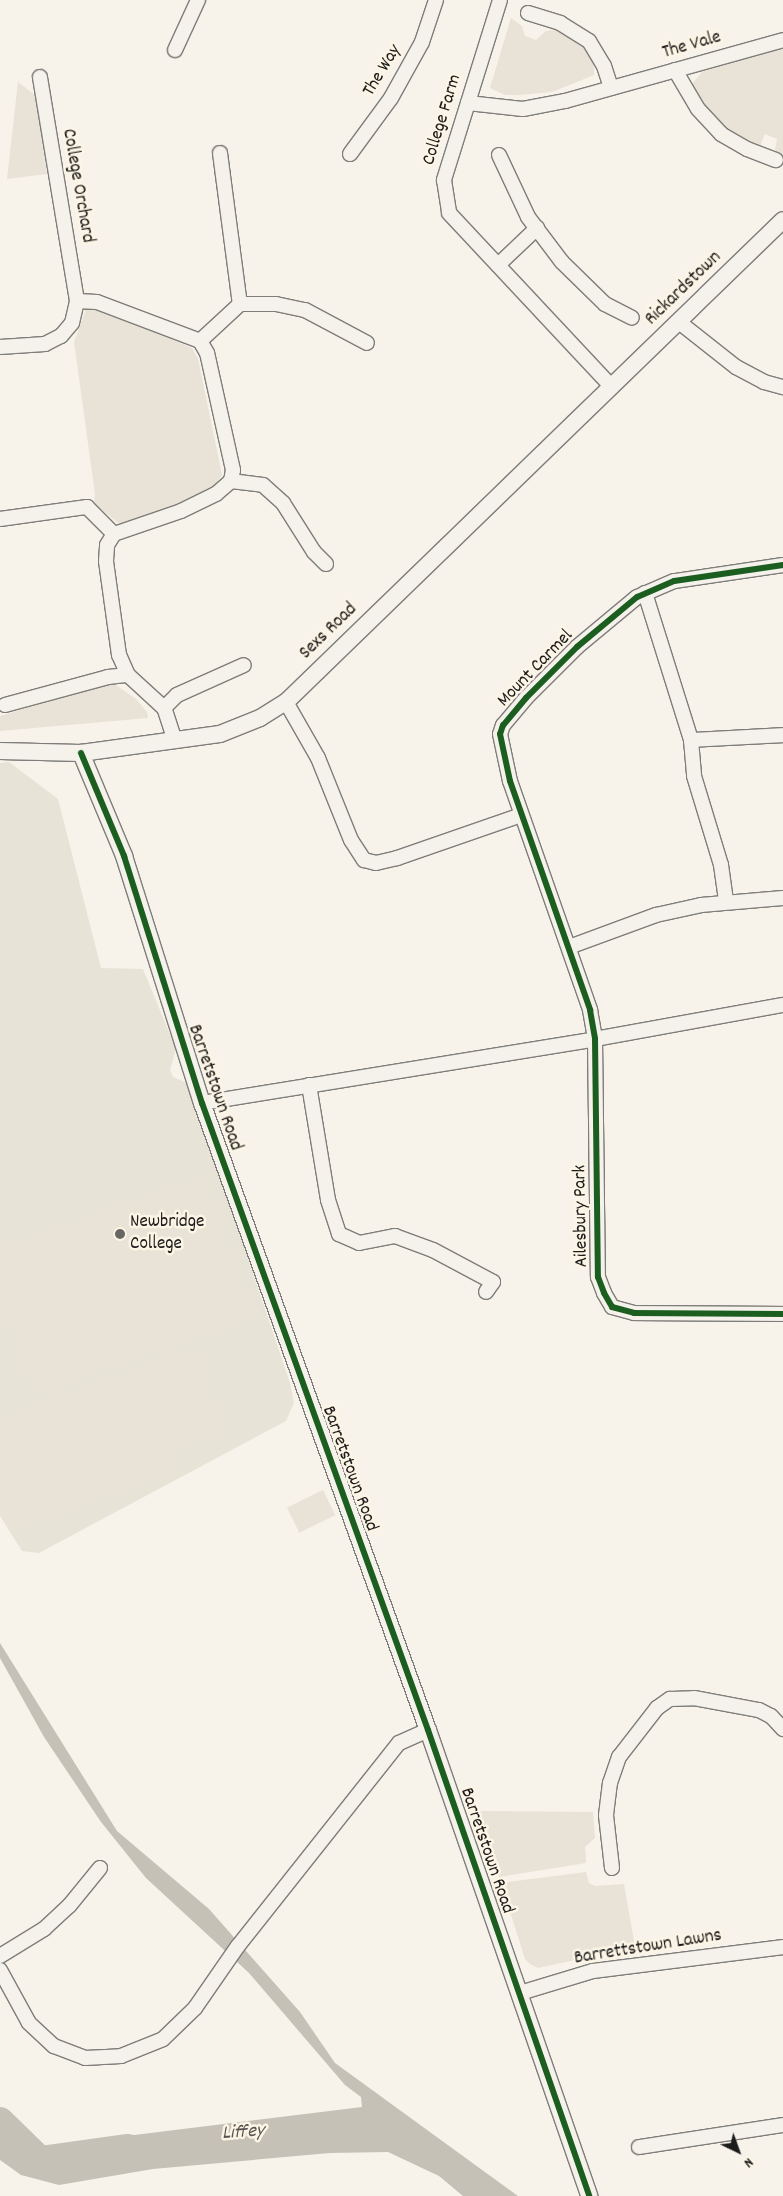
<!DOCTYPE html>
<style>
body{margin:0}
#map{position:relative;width:783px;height:2196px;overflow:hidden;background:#f7f3ea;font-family:Dekko,sans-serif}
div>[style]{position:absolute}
.built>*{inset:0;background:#e8e3d7}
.green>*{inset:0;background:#e8e2d7;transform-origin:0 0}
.water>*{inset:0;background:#c5c1b7}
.river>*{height:28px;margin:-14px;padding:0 14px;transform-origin:14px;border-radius:14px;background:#c5c1b7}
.roads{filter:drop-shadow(1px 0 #7f7d79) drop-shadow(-1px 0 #7f7d79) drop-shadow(0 1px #7f7d79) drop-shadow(0 -1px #7f7d79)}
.minor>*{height:14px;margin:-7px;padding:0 7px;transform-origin:7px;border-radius:7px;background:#f5f2ec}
.tertiary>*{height:16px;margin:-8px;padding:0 8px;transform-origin:8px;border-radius:8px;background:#f5f2ec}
.cycleway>*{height:6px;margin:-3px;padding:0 3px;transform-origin:3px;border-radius:3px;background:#1b5e20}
.dots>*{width:14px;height:14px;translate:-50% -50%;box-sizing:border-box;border:2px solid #fcf5e5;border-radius:50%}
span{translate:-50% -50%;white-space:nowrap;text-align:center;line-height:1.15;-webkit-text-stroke:5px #fcf5e5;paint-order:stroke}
.street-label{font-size:19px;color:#1c1c1c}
.poi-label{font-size:19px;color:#1c1c1c}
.left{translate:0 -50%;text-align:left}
.water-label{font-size:20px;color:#575551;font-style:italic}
.north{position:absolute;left:713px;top:2126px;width:50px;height:50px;-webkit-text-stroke:4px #fcf5e5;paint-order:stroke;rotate:138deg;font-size:14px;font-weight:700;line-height:20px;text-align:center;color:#1c1c1c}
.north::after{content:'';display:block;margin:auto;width:18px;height:22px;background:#1c1c1c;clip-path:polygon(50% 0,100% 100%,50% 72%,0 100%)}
</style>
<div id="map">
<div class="built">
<div style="clip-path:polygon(9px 762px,58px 799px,101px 968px,143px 969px,176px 1049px,170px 1070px,173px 1077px,189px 1084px,290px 1383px,294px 1403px,286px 1421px,39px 1553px,22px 1551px,0 1516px,0 763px)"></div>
</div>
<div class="green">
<div style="clip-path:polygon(511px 18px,522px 26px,525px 36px,536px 40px,546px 31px,558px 29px,573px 36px,594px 60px,594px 75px,552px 92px,519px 95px,505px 95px,490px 88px)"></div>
<div style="clip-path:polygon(783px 48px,783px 158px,775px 150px,777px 139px,765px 134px,760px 146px,738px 140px,711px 116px,692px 84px,702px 72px)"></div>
<div style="clip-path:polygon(18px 82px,36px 96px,47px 174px,7px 179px)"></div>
<div style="clip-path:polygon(87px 307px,96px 307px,192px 348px,198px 359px,222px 475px,211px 491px,122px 526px,94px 503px,95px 494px,74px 342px)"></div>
<div style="clip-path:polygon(113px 683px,136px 699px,147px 712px,148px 718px,0 731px,0 716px)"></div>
<div style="clip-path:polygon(202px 1179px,250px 1316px,37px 1391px,0 1287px,0 1251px)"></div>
<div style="left:192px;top:1351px;width:85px;height:57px;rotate:71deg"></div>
<div style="clip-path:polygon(134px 1372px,170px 1471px,16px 1526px,0 1481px,0 1420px)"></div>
<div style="left:323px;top:1490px;width:28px;height:40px;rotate:64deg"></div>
<div style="clip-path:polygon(480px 1811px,593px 1812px,595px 1838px,585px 1847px,586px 1863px,499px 1877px)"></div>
<div style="clip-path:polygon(586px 1872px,589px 1883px,595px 1886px,624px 1884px,635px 1947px,538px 1968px,530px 1964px,525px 1959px,501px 1883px)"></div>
</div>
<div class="water">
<div style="clip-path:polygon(0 1643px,117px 1831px,209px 1909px,300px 2012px,335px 2063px,518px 2196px,463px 2196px,439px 2176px,388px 2152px,330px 2153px,153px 2169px,59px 2185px,21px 2175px,0 2160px,0 2114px,28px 2138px,72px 2161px,86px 2157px,110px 2138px,362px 2107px,361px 2097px,345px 2085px,249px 1973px,146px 1878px,101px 1822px,44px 1737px,0 1658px)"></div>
</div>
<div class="river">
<div style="left:0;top:2121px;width:56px;rotate:44.3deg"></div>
<div style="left:40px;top:2160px;width:89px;rotate:-7.8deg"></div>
</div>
<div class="roads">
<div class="minor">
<div style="left:500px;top:0;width:189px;rotate:107.3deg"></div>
<div style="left:444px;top:180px;width:33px;rotate:81deg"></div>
<div style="left:449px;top:213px;width:238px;rotate:46.9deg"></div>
<div style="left:528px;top:13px;width:34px;rotate:17deg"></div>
<div style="left:560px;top:23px;width:34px;rotate:32deg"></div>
<div style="left:589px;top:41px;width:29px;rotate:59deg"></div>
<div style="left:604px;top:66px;width:23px;rotate:72deg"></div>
<div style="left:175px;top:50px;width:55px;rotate:-65.3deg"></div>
<div style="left:675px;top:70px;width:45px;rotate:59.5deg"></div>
<div style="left:698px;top:109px;width:34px;rotate:47deg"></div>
<div style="left:721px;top:134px;width:30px;rotate:30deg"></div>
<div style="left:747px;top:149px;width:31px;rotate:21deg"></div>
<div style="left:468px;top:103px;width:55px;rotate:6.2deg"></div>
<div style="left:523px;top:109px;width:43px;rotate:-10.8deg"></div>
<div style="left:565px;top:101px;width:226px;rotate:-15.6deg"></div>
<div style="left:220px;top:153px;width:152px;rotate:82.5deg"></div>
<div style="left:350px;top:154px;width:69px;rotate:-53.8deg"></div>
<div style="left:391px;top:98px;width:64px;rotate:-61deg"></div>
<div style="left:422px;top:42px;width:44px;rotate:-71.6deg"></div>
<div style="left:499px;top:155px;width:68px;rotate:64.9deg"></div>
<div style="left:528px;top:217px;width:56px;rotate:52.9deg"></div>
<div style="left:562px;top:262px;width:60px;rotate:44.3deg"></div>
<div style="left:605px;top:304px;width:30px;rotate:27deg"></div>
<div style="left:498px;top:265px;width:54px;rotate:-43.5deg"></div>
<div style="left:77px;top:301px;width:20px;rotate:3deg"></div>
<div style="left:97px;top:302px;width:110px;rotate:20.7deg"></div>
<div style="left:679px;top:322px;width:73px;rotate:38.3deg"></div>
<div style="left:736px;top:367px;width:32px;rotate:28deg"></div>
<div style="left:764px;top:382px;width:20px;rotate:15deg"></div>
<div style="left:0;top:347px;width:45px;rotate:-3.8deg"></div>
<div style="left:45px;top:344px;width:18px;rotate:-27deg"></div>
<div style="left:61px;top:336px;width:17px;rotate:-50deg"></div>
<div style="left:72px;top:323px;width:23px;rotate:-77deg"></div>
<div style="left:77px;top:301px;width:227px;rotate:-99.4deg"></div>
<div style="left:231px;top:481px;width:32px;rotate:7deg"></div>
<div style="left:263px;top:485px;width:27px;rotate:42deg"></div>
<div style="left:283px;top:503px;width:58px;rotate:57.7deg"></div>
<div style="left:314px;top:552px;width:17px;rotate:45deg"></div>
<div style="left:0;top:519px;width:88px;rotate:-7.9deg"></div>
<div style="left:87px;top:507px;width:38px;rotate:45deg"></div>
<div style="left:783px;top:565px;width:110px;rotate:171.6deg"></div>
<div style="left:674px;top:581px;width:40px;rotate:156.6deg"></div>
<div style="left:637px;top:597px;width:78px;rotate:140.2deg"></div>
<div style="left:577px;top:647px;width:72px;rotate:135deg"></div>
<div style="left:526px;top:698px;width:35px;rotate:130deg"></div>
<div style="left:503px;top:725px;width:9px;rotate:108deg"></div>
<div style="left:500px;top:734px;width:48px;rotate:78deg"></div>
<div style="left:510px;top:781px;width:243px;rotate:70.7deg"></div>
<div style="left:590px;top:1010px;width:29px;rotate:80deg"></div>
<div style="left:595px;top:1039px;width:238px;rotate:89.3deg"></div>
<div style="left:598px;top:1277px;width:17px;rotate:69deg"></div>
<div style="left:604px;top:1293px;width:16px;rotate:60deg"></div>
<div style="left:612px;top:1307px;width:23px;rotate:15deg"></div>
<div style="left:634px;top:1313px;width:149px;rotate:0.4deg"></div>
<div style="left:645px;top:593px;width:154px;rotate:72.6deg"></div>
<div style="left:691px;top:740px;width:36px;rotate:85deg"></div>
<div style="left:694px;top:776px;width:93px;rotate:73.1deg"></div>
<div style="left:721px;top:865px;width:36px;rotate:82deg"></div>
<div style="left:286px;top:702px;width:64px;rotate:60.3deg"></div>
<div style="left:318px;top:758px;width:88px;rotate:68.1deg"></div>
<div style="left:351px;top:840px;width:24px;rotate:57deg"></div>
<div style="left:364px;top:860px;width:12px;rotate:14deg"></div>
<div style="left:376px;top:863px;width:22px;rotate:-13deg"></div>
<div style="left:397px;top:858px;width:131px;rotate:-19.1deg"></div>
<div style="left:5px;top:705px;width:107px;rotate:-15.2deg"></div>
<div style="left:108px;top:677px;width:20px;rotate:-6deg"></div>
<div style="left:164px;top:708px;width:18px;rotate:-45deg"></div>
<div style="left:177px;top:695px;width:73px;rotate:-24.1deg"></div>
<div style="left:691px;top:740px;width:92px;rotate:-3.1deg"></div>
<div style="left:175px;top:741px;width:35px;rotate:-108deg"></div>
<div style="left:164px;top:708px;width:49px;rotate:-137.5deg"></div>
<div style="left:128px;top:675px;width:22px;rotate:-114deg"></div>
<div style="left:119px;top:655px;width:95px;rotate:-97.9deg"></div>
<div style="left:106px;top:561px;width:16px;rotate:-86deg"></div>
<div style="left:107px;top:545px;width:13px;rotate:-58deg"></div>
<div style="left:114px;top:534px;width:71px;rotate:-18.9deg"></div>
<div style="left:181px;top:511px;width:39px;rotate:-26deg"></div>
<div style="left:216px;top:494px;width:20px;rotate:-41deg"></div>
<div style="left:231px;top:481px;width:11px;rotate:-80deg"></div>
<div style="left:233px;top:470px;width:120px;rotate:-102.5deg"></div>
<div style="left:207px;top:353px;width:14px;rotate:-120deg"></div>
<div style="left:200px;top:341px;width:54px;rotate:-42.8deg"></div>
<div style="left:240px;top:304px;width:36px"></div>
<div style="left:276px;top:304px;width:30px;rotate:12deg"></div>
<div style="left:305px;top:310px;width:70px;rotate:28deg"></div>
<div style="left:569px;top:947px;width:93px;rotate:-20.2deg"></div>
<div style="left:656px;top:915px;width:46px;rotate:-12.5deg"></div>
<div style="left:701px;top:905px;width:82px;rotate:-4.9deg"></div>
<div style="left:309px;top:1085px;width:117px;rotate:80.6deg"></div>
<div style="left:328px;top:1200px;width:36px;rotate:72deg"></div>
<div style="left:339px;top:1234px;width:22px;rotate:24deg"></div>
<div style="left:359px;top:1243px;width:37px;rotate:-11deg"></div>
<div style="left:395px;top:1236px;width:40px;rotate:20.2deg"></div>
<div style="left:433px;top:1250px;width:68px;rotate:28.1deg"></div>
<div style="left:493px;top:1282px;width:12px;rotate:125deg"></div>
<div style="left:202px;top:1103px;width:398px;rotate:-9.2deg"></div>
<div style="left:595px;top:1039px;width:191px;rotate:-10.3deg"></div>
<div style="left:612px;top:1868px;width:53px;rotate:-96.5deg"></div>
<div style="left:606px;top:1815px;width:32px;rotate:-83deg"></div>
<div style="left:610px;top:1783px;width:28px;rotate:-71deg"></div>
<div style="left:619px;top:1757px;width:62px;rotate:-52.2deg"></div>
<div style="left:657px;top:1708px;width:16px;rotate:-35deg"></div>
<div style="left:670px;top:1699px;width:24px;rotate:-2deg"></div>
<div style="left:694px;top:1698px;width:66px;rotate:10.5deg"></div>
<div style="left:759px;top:1710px;width:13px;rotate:27deg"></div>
<div style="left:771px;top:1716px;width:18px;rotate:47deg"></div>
<div style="left:0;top:1956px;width:52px;rotate:-31.5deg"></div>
<div style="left:44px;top:1929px;width:34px;rotate:-43deg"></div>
<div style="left:69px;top:1906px;width:49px;rotate:-50.8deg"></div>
<div style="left:0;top:1970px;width:60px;rotate:61.3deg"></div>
<div style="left:29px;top:2023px;width:34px;rotate:43deg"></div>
<div style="left:54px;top:2046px;width:33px;rotate:21deg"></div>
<div style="left:85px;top:2058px;width:36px;rotate:-3deg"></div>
<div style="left:121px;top:2056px;width:45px;rotate:-22deg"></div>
<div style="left:163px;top:2039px;width:45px;rotate:-44.1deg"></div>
<div style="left:195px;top:2008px;width:75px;rotate:-55.3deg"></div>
<div style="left:238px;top:1946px;width:259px;rotate:-51.6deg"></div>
<div style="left:399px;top:1743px;width:32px;rotate:-24deg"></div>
<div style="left:520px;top:1993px;width:76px;rotate:-16.8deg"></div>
<div style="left:593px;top:1971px;width:192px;rotate:-7.2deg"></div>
<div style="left:639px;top:2147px;width:146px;rotate:-8.7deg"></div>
</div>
<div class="tertiary">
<div style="left:0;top:751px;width:81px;rotate:1.4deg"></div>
<div style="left:81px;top:753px;width:140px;rotate:-7.8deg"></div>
<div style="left:220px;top:734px;width:43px;rotate:-21.8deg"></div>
<div style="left:260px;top:718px;width:31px;rotate:-32deg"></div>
<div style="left:286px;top:702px;width:692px;rotate:-44.12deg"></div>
<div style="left:81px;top:753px;width:112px;rotate:67.3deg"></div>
<div style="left:124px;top:856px;width:259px;rotate:72.5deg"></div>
<div style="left:202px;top:1103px;width:666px;rotate:70.18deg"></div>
<div style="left:428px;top:1730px;width:493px;rotate:70.9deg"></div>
</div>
</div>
<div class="cycleway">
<div style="left:783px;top:565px;width:110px;rotate:171.6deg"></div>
<div style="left:674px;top:581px;width:40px;rotate:156.6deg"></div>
<div style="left:637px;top:597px;width:78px;rotate:140.2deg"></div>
<div style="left:577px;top:647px;width:72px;rotate:135deg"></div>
<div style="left:526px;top:698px;width:35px;rotate:130deg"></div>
<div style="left:503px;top:725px;width:9px;rotate:108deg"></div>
<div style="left:500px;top:734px;width:48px;rotate:78deg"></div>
<div style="left:510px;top:781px;width:243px;rotate:70.7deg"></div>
<div style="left:590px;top:1010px;width:29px;rotate:80deg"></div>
<div style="left:595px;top:1039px;width:238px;rotate:89.3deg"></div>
<div style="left:598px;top:1277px;width:17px;rotate:69deg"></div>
<div style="left:604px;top:1293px;width:16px;rotate:60deg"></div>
<div style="left:612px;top:1307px;width:23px;rotate:15deg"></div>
<div style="left:634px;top:1313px;width:149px;rotate:0.4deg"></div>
<div style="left:81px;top:753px;width:112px;rotate:67.3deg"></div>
<div style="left:124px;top:856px;width:259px;rotate:72.5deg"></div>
<div style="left:202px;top:1103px;width:666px;rotate:70.18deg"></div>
<div style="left:428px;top:1730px;width:493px;rotate:70.9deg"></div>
</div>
<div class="dots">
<div style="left:120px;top:1234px;background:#696764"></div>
</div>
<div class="street-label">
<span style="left:692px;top:46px;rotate:-16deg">The Vale</span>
<span style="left:383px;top:71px;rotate:-59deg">The Way</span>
<span style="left:443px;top:120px;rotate:-73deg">College Farm</span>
<span style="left:77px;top:186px;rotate:80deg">College Orchard</span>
<span style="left:684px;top:289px;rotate:-44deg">Rickardstown</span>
<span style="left:329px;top:632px;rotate:-44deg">Sexs Road</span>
<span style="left:536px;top:669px;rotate:-46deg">Mount Carmel</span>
<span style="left:214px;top:1088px;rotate:71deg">Barretstown Road</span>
<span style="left:582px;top:1216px;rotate:-91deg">Ailesbury Park</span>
<span style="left:349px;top:1469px;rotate:70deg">Barretstown Road</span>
<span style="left:486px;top:1851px;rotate:71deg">Barretstown Road</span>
<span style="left:648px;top:1948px;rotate:-9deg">Barrettstown Lawns</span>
</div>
<div class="poi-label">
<span class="left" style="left:130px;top:1234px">Newbridge<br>College</span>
</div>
<div class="water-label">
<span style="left:243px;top:2133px;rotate:-4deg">Liffey</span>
</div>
<div class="north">N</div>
</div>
